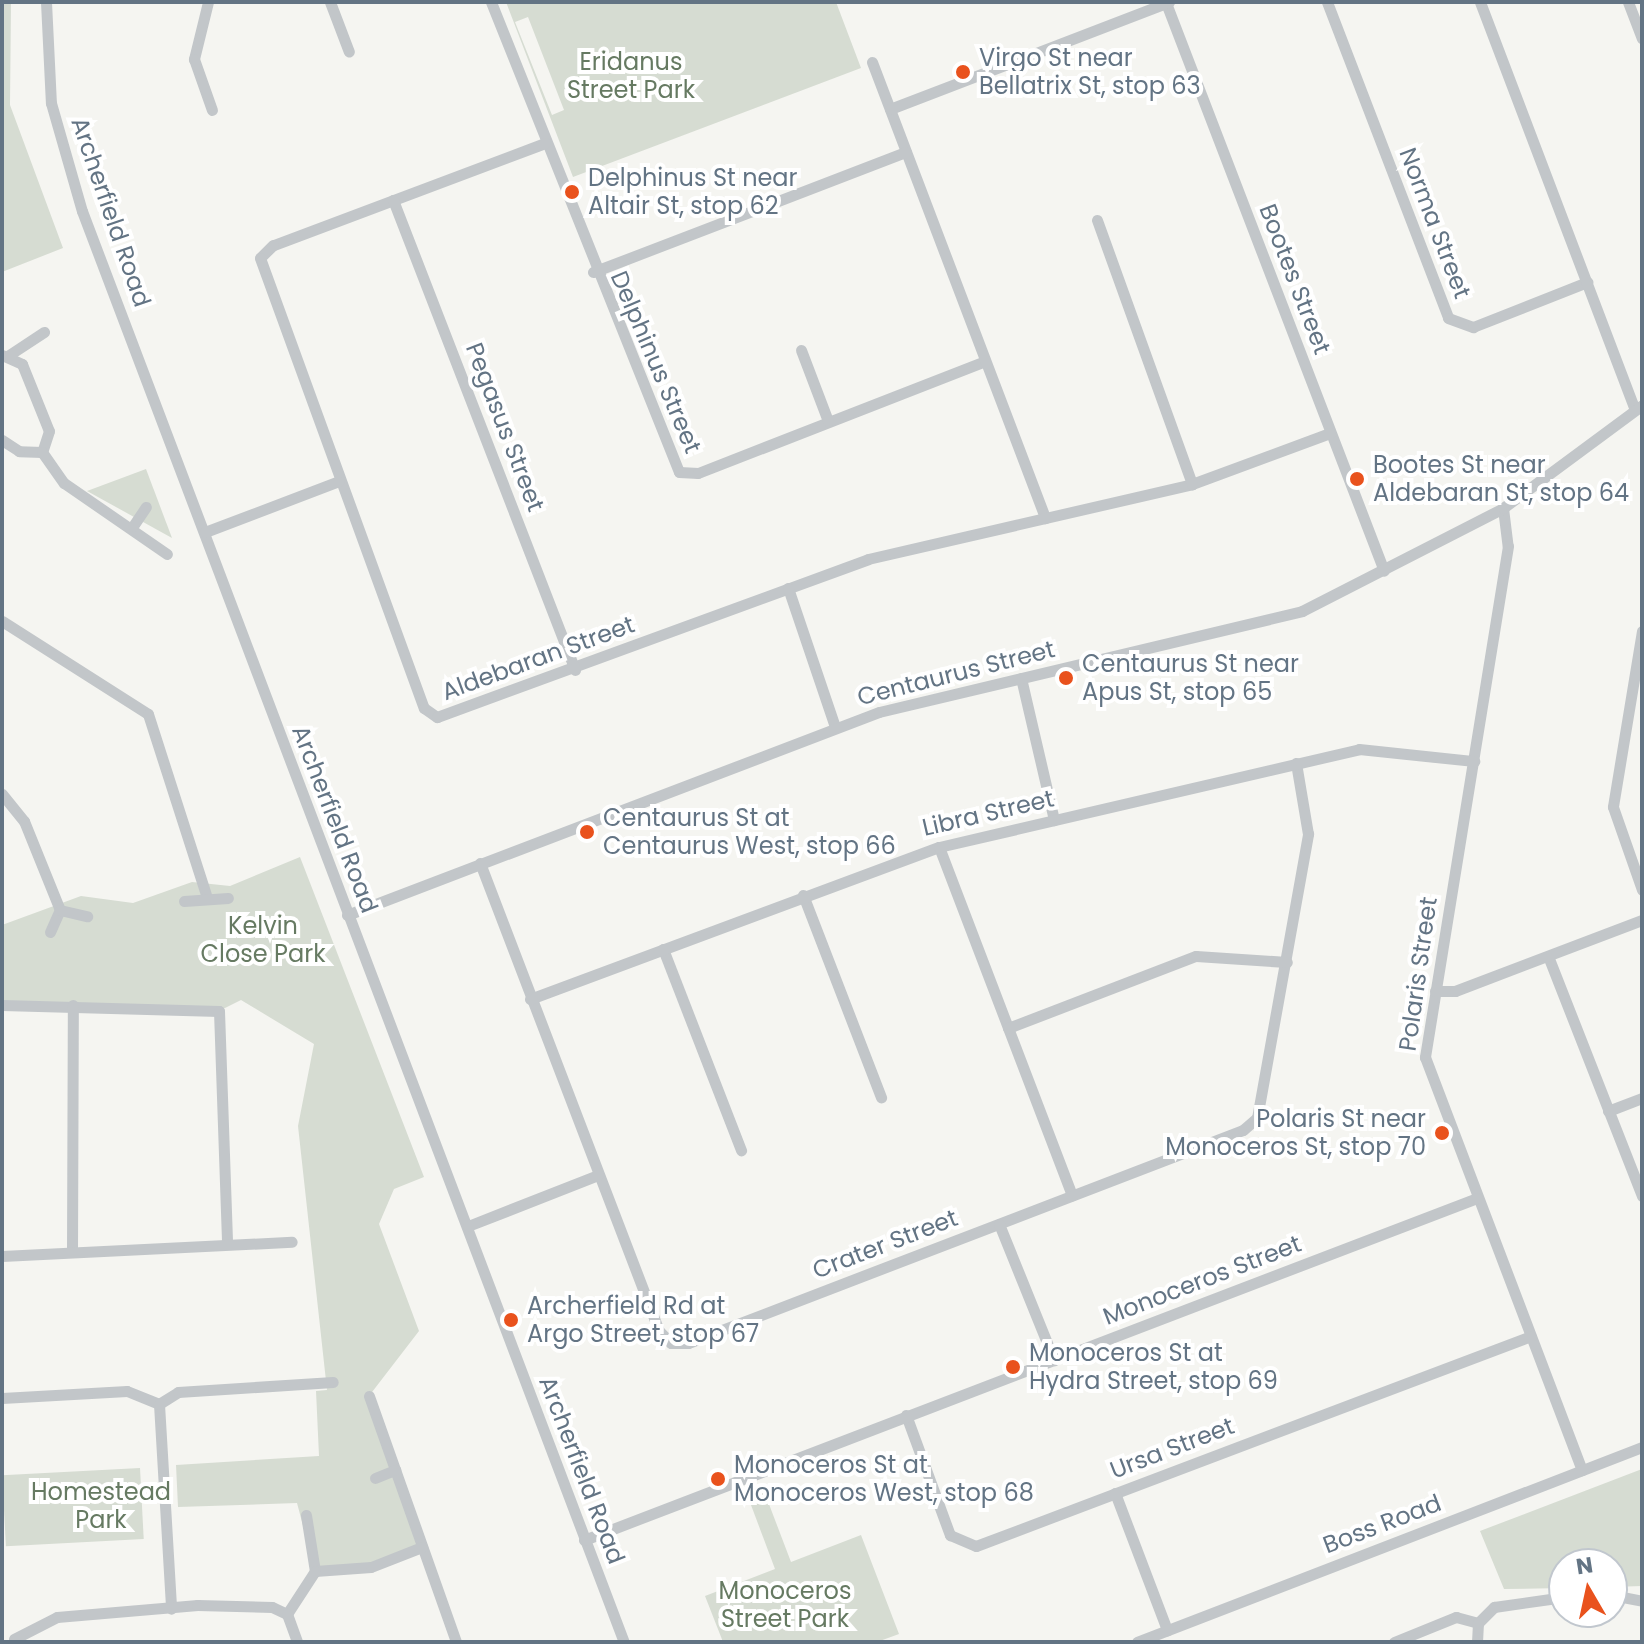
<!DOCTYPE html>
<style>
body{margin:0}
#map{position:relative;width:1644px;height:1644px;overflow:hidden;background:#f5f5f1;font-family:Poppins,sans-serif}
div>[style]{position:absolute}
.green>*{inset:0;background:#d6dcd2;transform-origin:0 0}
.minor>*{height:11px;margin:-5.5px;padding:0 5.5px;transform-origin:5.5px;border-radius:5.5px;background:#c2c6c9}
.dots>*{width:22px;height:22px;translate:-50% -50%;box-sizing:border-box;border:4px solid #fff;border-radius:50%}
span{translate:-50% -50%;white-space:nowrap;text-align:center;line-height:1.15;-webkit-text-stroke:8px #fff;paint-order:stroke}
.poi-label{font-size:24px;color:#637484}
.left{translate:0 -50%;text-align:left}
.right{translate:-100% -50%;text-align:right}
.park-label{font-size:24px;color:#667a62}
.street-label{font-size:24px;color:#637484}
.frame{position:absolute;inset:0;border:4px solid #637484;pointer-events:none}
.north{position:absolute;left:1548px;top:1548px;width:80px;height:80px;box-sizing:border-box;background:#fff;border:2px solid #c1c7ce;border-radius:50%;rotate:351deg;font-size:22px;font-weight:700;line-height:32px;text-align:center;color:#637484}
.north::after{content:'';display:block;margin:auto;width:28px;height:36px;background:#e9521d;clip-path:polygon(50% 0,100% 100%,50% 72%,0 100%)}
</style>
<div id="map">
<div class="green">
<div style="clip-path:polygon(2px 2px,11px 2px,10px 105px,63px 248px,2px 272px)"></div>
<div style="clip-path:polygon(evenodd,506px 2px,836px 2px,861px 68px,573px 177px,506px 2px,528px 17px,564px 110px,552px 115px,515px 22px,528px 17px)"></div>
<div style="clip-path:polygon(146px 469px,172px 538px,87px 491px)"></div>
<div style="clip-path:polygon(300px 857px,424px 1177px,394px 1189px,379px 1224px,419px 1331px,369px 1396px,422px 1547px,371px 1567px,315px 1571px,297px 1503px,178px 1507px,176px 1465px,319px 1456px,316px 1391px,327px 1390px,298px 1126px,314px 1044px,241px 1000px,219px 1011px,2px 1005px,2px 925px,81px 896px,133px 903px,192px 882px,230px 886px)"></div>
<div style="left:140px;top:1468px;width:71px;height:138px;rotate:87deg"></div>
<div style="clip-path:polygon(1642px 1469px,1642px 1586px,1612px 1587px,1612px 1564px,1564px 1564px,1564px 1588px,1504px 1589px,1480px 1531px)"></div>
<div style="clip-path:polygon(764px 1491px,791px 1562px,861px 1535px,899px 1634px,877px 1642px,723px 1642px,705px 1596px,775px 1569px,748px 1497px)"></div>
</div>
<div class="minor">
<div style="left:46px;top:2px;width:101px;rotate:87.2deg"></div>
<div style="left:51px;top:103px;width:112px;rotate:74deg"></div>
<div style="left:82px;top:211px;width:1530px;rotate:69.26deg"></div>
<div style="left:208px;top:2px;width:59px;rotate:103.8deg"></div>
<div style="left:194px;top:59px;width:54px;rotate:70.6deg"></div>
<div style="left:330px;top:2px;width:53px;rotate:69.2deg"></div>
<div style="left:491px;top:2px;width:506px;rotate:68.2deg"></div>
<div style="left:679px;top:472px;width:19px;rotate:3deg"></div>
<div style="left:698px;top:473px;width:308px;rotate:-21.3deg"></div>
<div style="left:1327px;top:2px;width:338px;rotate:69deg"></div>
<div style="left:1448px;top:318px;width:27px;rotate:20deg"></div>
<div style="left:1473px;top:327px;width:123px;rotate:-21.5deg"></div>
<div style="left:1480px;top:2px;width:436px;rotate:69.2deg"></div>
<div style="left:1628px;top:2px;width:39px;rotate:69deg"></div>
<div style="left:1166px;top:3px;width:608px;rotate:69deg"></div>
<div style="left:872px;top:62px;width:488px;rotate:69.2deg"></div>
<div style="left:890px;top:109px;width:299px;rotate:-21deg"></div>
<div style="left:545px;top:143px;width:290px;rotate:159.4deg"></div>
<div style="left:273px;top:245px;width:18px;rotate:135deg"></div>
<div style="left:260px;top:258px;width:479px;rotate:70deg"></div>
<div style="left:424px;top:708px;width:16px;rotate:35deg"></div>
<div style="left:437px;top:717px;width:459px;rotate:-20.1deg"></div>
<div style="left:868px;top:559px;width:333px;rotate:-13deg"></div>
<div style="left:1192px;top:484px;width:147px;rotate:-20.3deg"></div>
<div style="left:393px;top:200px;width:504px;rotate:68.83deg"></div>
<div style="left:1097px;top:220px;width:281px;rotate:70.2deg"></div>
<div style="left:593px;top:272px;width:335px;rotate:-21deg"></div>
<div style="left:801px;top:350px;width:76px;rotate:69.2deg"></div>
<div style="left:2px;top:355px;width:22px;rotate:24deg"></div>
<div style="left:22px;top:364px;width:72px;rotate:68.1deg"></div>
<div style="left:49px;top:431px;width:22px;rotate:108deg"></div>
<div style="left:42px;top:452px;width:23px;rotate:-178deg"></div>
<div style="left:19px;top:451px;width:20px;rotate:-147deg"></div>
<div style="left:9px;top:355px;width:42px;rotate:-33.3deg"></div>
<div style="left:42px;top:452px;width:38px;rotate:55deg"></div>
<div style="left:64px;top:483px;width:125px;rotate:34.6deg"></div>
<div style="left:1503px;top:508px;width:38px;rotate:83deg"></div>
<div style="left:1508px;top:546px;width:518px;rotate:99.23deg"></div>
<div style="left:1425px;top:1057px;width:442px;rotate:69.2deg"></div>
<div style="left:133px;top:526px;width:23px;rotate:-56deg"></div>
<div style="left:205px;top:532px;width:143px;rotate:-20.8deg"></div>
<div style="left:788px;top:588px;width:147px;rotate:71.3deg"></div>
<div style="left:2px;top:621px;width:173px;rotate:32.5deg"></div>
<div style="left:148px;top:714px;width:190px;rotate:72.2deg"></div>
<div style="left:1642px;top:631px;width:178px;rotate:99.4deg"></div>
<div style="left:1613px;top:807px;width:88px;rotate:70.7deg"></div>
<div style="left:1021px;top:678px;width:146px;rotate:76.9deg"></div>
<div style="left:2px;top:794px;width:35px;rotate:51deg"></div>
<div style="left:24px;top:821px;width:96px;rotate:68deg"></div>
<div style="left:939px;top:847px;width:373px;rotate:69.1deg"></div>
<div style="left:480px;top:863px;width:501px;rotate:69.07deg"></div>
<div style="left:659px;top:1331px;width:17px;rotate:45deg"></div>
<div style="left:671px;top:1343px;width:17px"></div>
<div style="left:688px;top:1343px;width:594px;rotate:-21deg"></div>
<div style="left:1243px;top:1130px;width:18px;rotate:-41deg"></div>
<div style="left:1257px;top:1118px;width:289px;rotate:-79.8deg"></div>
<div style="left:1308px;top:834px;width:72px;rotate:-99.6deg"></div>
<div style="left:803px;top:895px;width:217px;rotate:68.9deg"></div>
<div style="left:184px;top:901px;width:44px;rotate:-3.9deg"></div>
<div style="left:347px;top:915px;width:569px;rotate:-20.89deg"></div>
<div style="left:879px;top:712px;width:435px;rotate:-13.4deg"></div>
<div style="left:1302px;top:611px;width:226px;rotate:-27.1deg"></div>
<div style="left:1503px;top:508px;width:173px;rotate:-36.5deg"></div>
<div style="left:50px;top:932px;width:24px;rotate:-66deg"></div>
<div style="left:60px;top:910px;width:28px;rotate:13deg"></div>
<div style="left:663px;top:949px;width:216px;rotate:68.8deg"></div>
<div style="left:1548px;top:956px;width:258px;rotate:68.6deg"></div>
<div style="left:1435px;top:991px;width:20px"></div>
<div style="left:1455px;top:991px;width:200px;rotate:-20.8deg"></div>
<div style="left:530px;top:999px;width:436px;rotate:-20.4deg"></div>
<div style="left:939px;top:847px;width:431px;rotate:-13.1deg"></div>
<div style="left:1359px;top:749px;width:116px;rotate:6deg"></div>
<div style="left:2px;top:1005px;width:217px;rotate:1.6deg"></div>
<div style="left:219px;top:1011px;width:233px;rotate:88deg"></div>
<div style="left:1008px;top:1028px;width:201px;rotate:-21deg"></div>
<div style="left:1196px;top:956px;width:91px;rotate:3.8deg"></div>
<div style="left:1608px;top:1111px;width:36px;rotate:-21deg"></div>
<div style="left:999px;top:1224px;width:147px;rotate:68deg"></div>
<div style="left:468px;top:1226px;width:140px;rotate:-21.4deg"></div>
<div style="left:72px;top:1252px;width:247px;rotate:-89.8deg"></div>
<div style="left:2px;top:1256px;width:290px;rotate:-2.8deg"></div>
<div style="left:369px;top:1396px;width:261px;rotate:70.5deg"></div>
<div style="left:2px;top:1398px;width:125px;rotate:-3.2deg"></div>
<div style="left:127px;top:1391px;width:35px;rotate:22deg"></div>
<div style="left:159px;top:1404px;width:205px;rotate:86.6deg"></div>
<div style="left:159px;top:1404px;width:22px;rotate:-32deg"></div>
<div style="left:178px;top:1392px;width:155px;rotate:-3.7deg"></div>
<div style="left:906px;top:1415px;width:128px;rotate:69.9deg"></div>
<div style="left:950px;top:1535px;width:28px;rotate:23deg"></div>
<div style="left:976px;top:1546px;width:593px;rotate:-20.73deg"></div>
<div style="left:375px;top:1478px;width:22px;rotate:-22deg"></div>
<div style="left:1115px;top:1493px;width:147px;rotate:69.2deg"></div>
<div style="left:306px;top:1515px;width:57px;rotate:80.9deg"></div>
<div style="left:315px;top:1571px;width:56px;rotate:-4.1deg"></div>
<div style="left:371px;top:1567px;width:55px;rotate:-21.4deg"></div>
<div style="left:584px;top:1540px;width:956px;rotate:-20.96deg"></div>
<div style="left:1612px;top:1595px;width:31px;rotate:11deg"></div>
<div style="left:287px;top:1614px;width:51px;rotate:-56.9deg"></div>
<div style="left:14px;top:1639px;width:48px;rotate:-27.1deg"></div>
<div style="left:57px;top:1617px;width:141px;rotate:-4.9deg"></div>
<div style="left:197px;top:1605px;width:75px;rotate:1.5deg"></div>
<div style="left:272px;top:1607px;width:17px;rotate:25deg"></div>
<div style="left:287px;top:1614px;width:30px;rotate:70deg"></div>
<div style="left:1137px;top:1642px;width:541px;rotate:-21.11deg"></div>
<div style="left:1394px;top:1642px;width:67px;rotate:-22deg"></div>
<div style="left:1456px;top:1617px;width:23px;rotate:15deg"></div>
<div style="left:1477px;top:1642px;width:19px;rotate:-87deg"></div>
<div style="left:1478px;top:1623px;width:23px;rotate:-45deg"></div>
<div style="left:1494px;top:1607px;width:71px;rotate:-8.1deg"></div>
</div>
<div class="dots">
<div style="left:963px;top:72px;background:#e9521d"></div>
<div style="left:572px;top:192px;background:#e9521d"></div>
<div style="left:1357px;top:479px;background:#e9521d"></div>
<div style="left:1066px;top:678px;background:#e9521d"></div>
<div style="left:587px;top:832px;background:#e9521d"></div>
<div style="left:1442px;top:1133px;background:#e9521d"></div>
<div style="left:511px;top:1320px;background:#e9521d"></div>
<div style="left:1013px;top:1367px;background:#e9521d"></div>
<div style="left:718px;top:1479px;background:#e9521d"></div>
</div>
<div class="poi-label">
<span class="left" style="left:979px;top:72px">Virgo St near<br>Bellatrix St, stop 63</span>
<span class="left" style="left:588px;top:192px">Delphinus St near<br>Altair St, stop 62</span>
<span class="left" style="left:1373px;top:479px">Bootes St near<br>Aldebaran St, stop 64</span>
<span class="left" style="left:1082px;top:678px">Centaurus St near<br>Apus St, stop 65</span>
<span class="left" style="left:603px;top:832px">Centaurus St at<br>Centaurus West, stop 66</span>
<span class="right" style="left:1426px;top:1133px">Polaris St near<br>Monoceros St, stop 70</span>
<span class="left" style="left:527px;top:1320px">Archerfield Rd at<br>Argo Street, stop 67</span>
<span class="left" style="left:1029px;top:1367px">Monoceros St at<br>Hydra Street, stop 69</span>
<span class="left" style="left:734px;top:1479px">Monoceros St at<br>Monoceros West, stop 68</span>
</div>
<div class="park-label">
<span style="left:631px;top:76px">Eridanus<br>Street Park</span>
<span style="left:263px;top:940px">Kelvin<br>Close Park</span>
<span style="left:101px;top:1506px">Homestead<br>Park</span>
<span style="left:785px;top:1605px">Monoceros<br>Street Park</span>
</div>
<div class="street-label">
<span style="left:111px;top:212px;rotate:71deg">Archerfield Road</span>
<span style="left:1435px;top:223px;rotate:69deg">Norma Street</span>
<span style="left:1295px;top:279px;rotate:69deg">Bootes Street</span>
<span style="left:656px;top:362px;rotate:67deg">Delphinus Street</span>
<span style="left:505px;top:427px;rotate:69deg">Pegasus Street</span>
<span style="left:538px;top:658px;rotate:-20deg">Aldebaran Street</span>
<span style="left:956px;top:673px;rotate:-14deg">Centaurus Street</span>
<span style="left:988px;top:813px;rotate:-13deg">Libra Street</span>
<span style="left:335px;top:819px;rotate:69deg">Archerfield Road</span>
<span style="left:1418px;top:974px;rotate:-82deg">Polaris Street</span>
<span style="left:885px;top:1244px;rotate:-21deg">Crater Street</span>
<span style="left:1202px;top:1280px;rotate:-21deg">Monoceros Street</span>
<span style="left:1172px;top:1448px;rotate:-21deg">Ursa Street</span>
<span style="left:582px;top:1470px;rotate:69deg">Archerfield Road</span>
<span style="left:1382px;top:1524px;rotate:-21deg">Boss Road</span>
</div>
<div class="frame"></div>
<div class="north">N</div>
</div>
